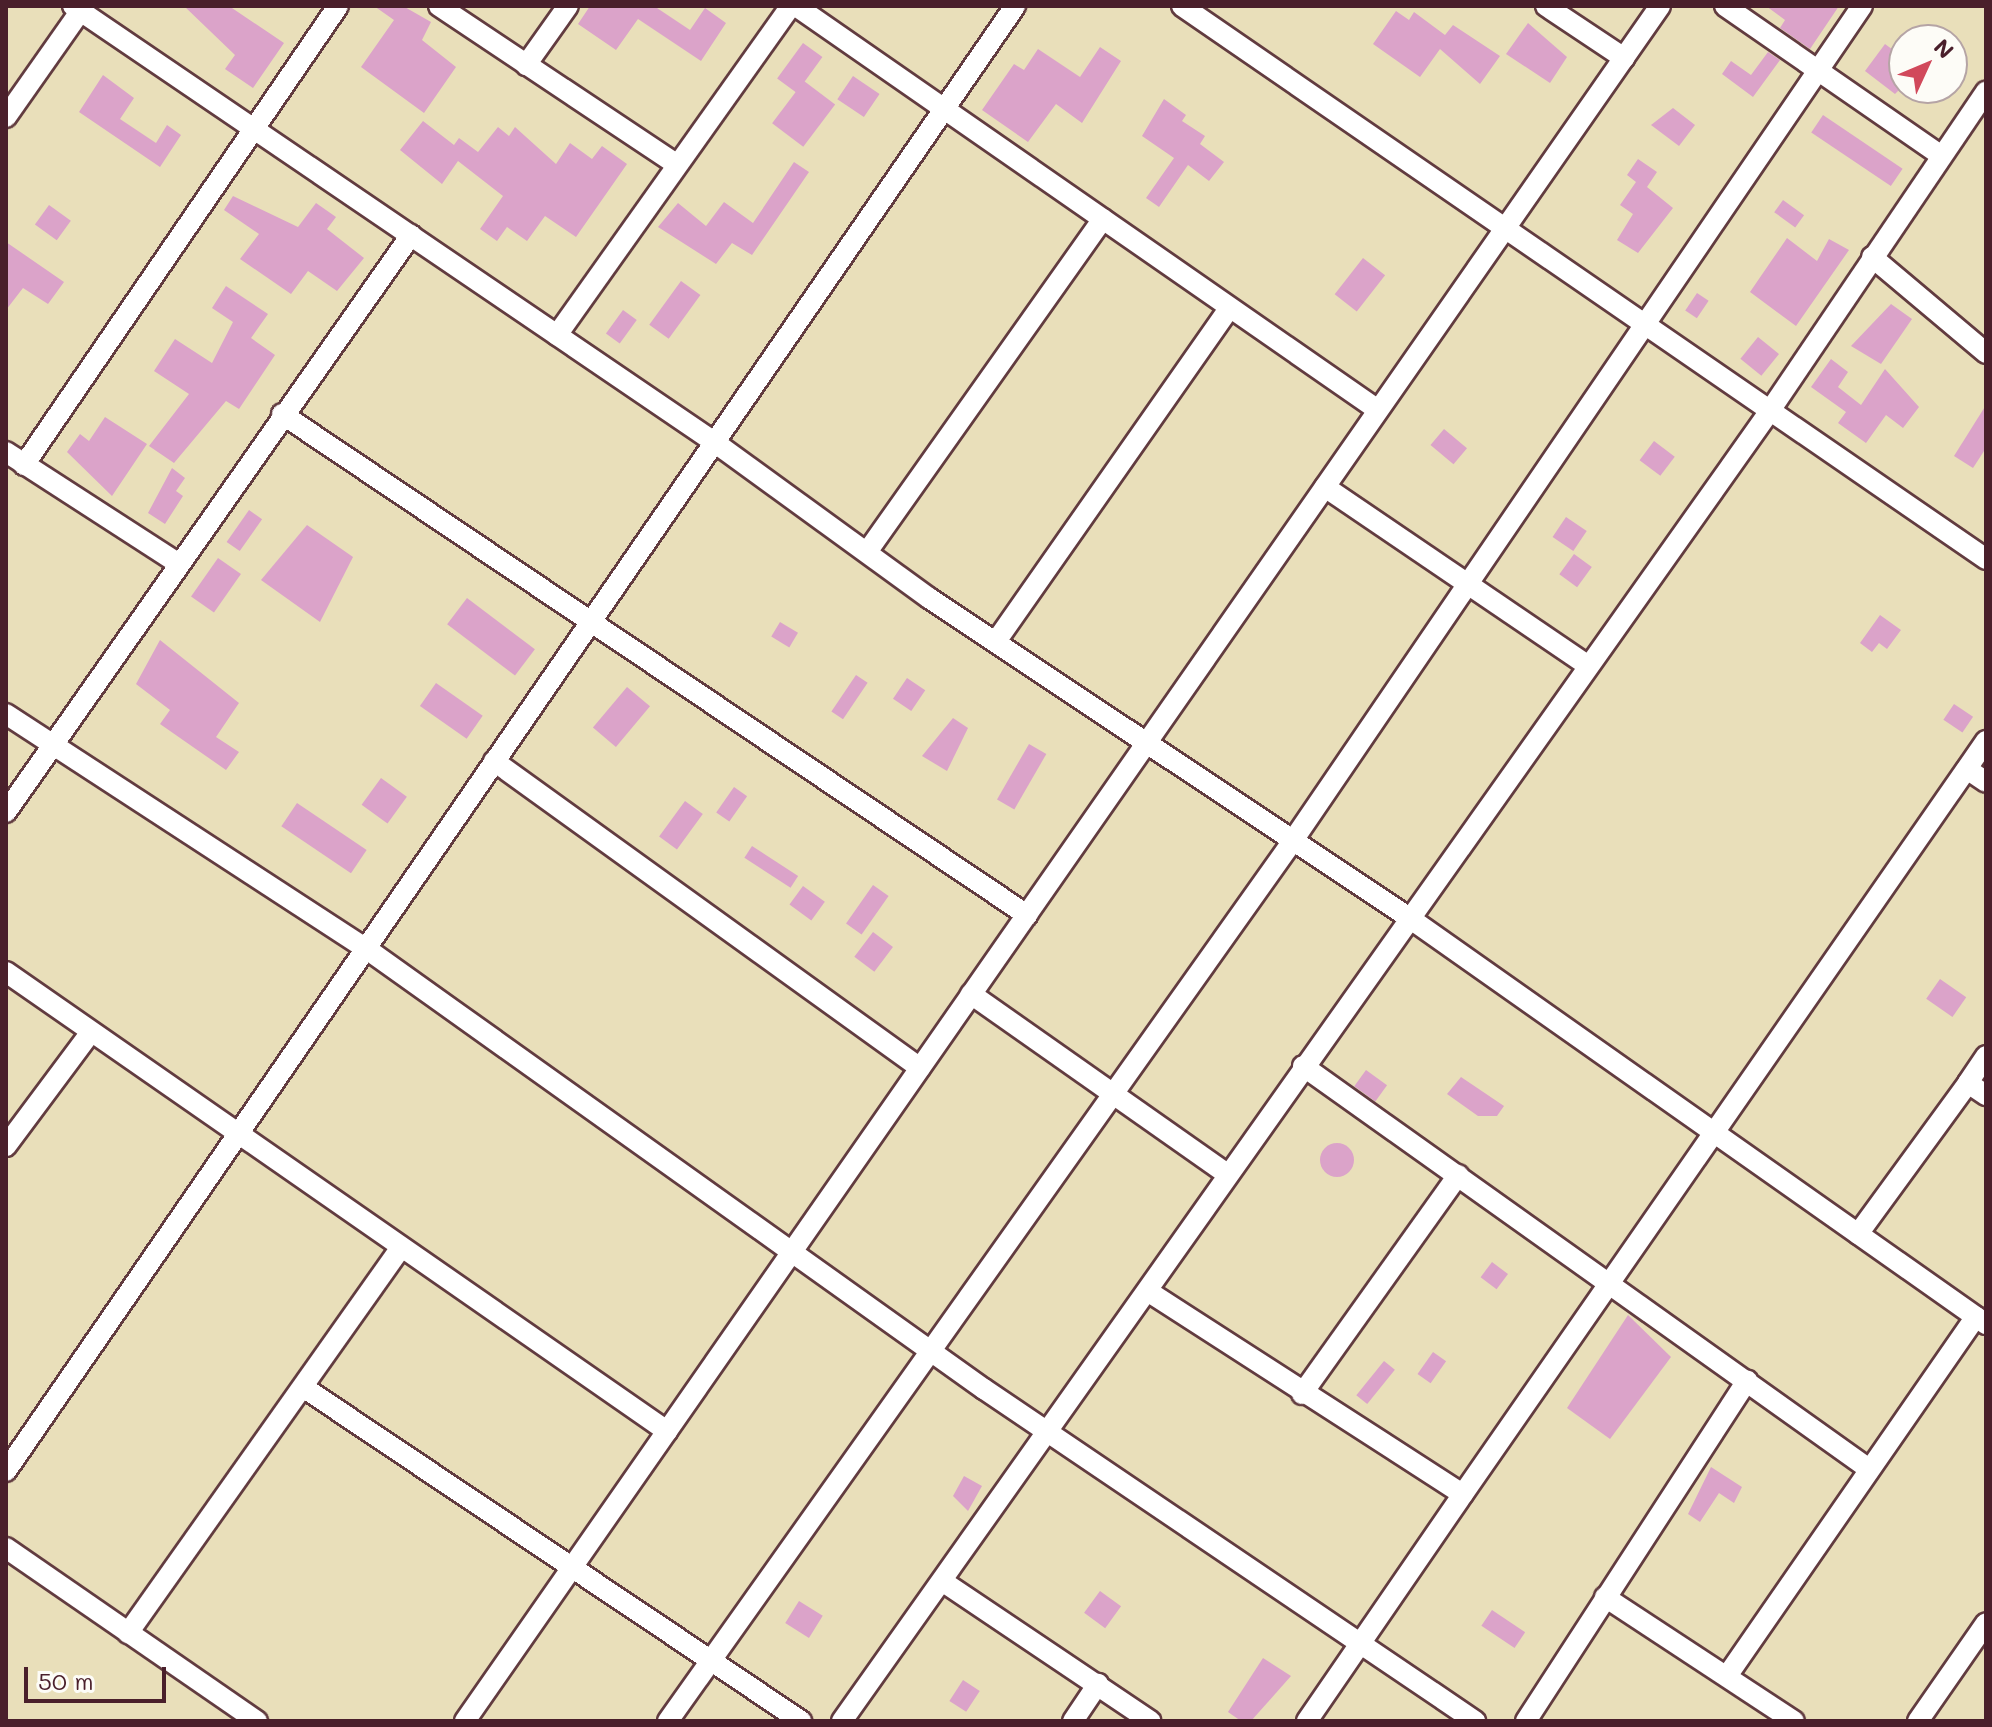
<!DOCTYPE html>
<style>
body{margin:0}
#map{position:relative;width:1992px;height:1727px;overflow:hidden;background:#e9dfba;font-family:Mali,sans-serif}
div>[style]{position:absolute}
.building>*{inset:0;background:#dba3c9;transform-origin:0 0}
.round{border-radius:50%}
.roads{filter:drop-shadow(2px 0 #623c40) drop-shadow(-2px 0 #623c40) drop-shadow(0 2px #623c40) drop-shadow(0 -2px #623c40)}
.street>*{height:20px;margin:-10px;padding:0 10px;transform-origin:10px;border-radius:10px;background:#fff}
span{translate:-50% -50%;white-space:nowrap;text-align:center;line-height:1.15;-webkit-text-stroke:6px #fdfcf7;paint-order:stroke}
.frame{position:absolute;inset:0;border:8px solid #4a1f2b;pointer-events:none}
.north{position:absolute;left:1888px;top:24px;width:80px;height:80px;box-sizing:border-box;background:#fdfcf7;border:2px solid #b5a4a5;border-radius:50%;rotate:46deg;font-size:22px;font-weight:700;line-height:32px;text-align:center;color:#4a1f2b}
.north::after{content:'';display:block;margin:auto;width:28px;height:36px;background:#d1495b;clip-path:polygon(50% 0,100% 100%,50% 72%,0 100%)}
.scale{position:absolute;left:24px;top:1667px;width:142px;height:36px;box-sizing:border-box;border:4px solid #4a1f2b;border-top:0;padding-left:10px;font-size:24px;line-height:28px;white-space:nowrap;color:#4a1f2b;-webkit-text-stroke:6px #fdfcf7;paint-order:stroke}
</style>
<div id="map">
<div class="building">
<div style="clip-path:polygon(184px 6px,229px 6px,284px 43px,253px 88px,225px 69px,235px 55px)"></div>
<div style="clip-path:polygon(374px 6px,403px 6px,431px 22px,422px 40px,456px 67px,424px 113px,361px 67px,394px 20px)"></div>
<div style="clip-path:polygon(590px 6px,654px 6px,690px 30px,705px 8px,726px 23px,701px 61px,638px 19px,616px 50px,578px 24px)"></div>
<div style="clip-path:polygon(1766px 6px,1839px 6px,1810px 49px,1780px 28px,1785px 20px)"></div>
<div style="clip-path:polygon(1396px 11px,1409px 20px,1414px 12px,1445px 35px,1453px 25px,1500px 56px,1480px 84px,1440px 49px,1420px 77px,1373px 44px)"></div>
<div style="clip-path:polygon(1528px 23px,1567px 57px,1550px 83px,1506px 54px)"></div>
<div style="left:803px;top:43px;width:24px;height:44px;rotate:36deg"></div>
<div style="clip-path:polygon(1885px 44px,1904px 58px,1904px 85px,1895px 94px,1865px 71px)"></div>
<div style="clip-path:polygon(1100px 47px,1121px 61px,1082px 123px,1056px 104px,1028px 142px,982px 110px,1014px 64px,1024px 70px,1038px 49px,1080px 77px)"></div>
<div style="clip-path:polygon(1768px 52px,1780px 60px,1753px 97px,1722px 74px,1731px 61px,1751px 75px)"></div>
<div style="clip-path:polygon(103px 75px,134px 98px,120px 119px,156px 143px,167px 125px,181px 135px,160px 167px,79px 112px)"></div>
<div style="left:853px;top:76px;width:32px;height:28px;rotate:34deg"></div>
<div style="left:804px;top:81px;width:39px;height:53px;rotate:37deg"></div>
<div style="clip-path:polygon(1164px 99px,1186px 115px,1182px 121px,1205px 136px,1200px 144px,1224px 162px,1209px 181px,1188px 165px,1159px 207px,1146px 198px,1174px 158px,1142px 136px)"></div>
<div style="clip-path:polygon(1673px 108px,1695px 125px,1679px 146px,1651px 125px)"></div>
<div style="left:1823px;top:115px;width:96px;height:21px;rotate:34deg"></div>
<div style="clip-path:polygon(423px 121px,454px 145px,459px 138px,478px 152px,498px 127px,509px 136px,515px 127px,556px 164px,570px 143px,592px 159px,602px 146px,627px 164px,576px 237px,545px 216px,527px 241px,507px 227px,497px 241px,480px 229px,503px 196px,458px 161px,442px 184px,400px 150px)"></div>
<div style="clip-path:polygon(1638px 159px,1657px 172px,1647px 187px,1673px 208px,1638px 253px,1617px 240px,1633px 214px,1620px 205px,1636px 182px,1627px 175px)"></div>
<div style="clip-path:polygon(794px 162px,809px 172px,752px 255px,732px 243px,716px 264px,658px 227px,678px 203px,706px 226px,724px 202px,753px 223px)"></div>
<div style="clip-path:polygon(233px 196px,298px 227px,316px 203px,336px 217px,327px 229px,364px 258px,337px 291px,308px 271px,291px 294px,240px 259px,259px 234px,224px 210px)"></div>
<div style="left:1783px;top:200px;width:26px;height:15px;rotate:36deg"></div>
<div style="left:49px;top:205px;width:27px;height:24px;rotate:36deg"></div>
<div style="clip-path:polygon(1787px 238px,1817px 261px,1829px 239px,1849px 250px,1796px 326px,1750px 292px)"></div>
<div style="clip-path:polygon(6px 242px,64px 282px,48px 304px,23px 288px,6px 310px)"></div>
<div style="left:1363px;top:258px;width:28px;height:46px;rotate:38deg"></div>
<div style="left:681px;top:281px;width:24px;height:54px;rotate:36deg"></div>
<div style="clip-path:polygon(226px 286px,268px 314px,251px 338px,275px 355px,239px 409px,226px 401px,174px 463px,149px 446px,189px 394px,154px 371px,175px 339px,212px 363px,233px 322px,212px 308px)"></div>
<div style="left:1697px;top:293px;width:14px;height:21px;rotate:34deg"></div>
<div style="clip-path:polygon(1891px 304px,1912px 319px,1881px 364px,1851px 346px)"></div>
<div style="left:623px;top:310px;width:17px;height:29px;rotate:36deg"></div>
<div style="left:1758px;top:337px;width:27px;height:28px;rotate:39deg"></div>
<div style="clip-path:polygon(1831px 359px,1848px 372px,1838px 387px,1861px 405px,1885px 369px,1919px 407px,1903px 428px,1886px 415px,1866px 443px,1838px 423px,1846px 412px,1811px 387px)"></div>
<div style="clip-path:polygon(1986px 405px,1986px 448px,1973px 468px,1954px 456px)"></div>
<div style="clip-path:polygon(105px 417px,147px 444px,112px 496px,67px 452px,80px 434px,89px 441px)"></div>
<div style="left:1444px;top:429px;width:30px;height:21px;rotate:40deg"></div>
<div style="left:1654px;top:441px;width:26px;height:24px;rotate:37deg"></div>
<div style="clip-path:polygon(172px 468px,185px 478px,176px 491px,183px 496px,165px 524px,148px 513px)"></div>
<div style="left:249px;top:510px;width:16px;height:39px;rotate:35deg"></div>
<div style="left:1566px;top:517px;width:25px;height:24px;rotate:34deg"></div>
<div style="clip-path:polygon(307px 525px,353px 557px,320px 622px,261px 580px)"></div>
<div style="left:1574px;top:554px;width:22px;height:25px;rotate:36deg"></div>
<div style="left:218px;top:558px;width:28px;height:47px;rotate:35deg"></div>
<div style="left:467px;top:598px;width:85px;height:33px;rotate:37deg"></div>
<div style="clip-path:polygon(1880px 615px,1901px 630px,1887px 649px,1879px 643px,1872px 652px,1860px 643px)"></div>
<div style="left:780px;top:622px;width:21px;height:17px;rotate:31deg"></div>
<div style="clip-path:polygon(160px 640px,239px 703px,216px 737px,239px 752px,226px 770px,160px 724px,170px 710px,136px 684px)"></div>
<div style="left:856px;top:675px;width:14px;height:44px;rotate:34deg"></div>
<div style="left:907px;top:678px;width:22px;height:25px;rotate:34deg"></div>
<div style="left:436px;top:683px;width:57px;height:28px;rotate:35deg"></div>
<div style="left:627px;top:687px;width:30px;height:53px;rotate:40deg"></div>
<div style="left:1954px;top:704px;width:23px;height:19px;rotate:34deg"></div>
<div style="clip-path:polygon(953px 718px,968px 728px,947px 771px,922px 756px)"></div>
<div style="left:1029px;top:744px;width:20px;height:64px;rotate:30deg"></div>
<div style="left:381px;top:778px;width:32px;height:33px;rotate:36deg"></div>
<div style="left:734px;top:787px;width:16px;height:31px;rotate:35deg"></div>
<div style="left:685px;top:801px;width:22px;height:44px;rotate:36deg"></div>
<div style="left:297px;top:803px;width:84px;height:28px;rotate:34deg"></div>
<div style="left:752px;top:846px;width:55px;height:14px;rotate:33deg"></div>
<div style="left:873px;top:885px;width:19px;height:47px;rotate:35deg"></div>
<div style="left:803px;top:886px;width:27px;height:23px;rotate:36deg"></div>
<div style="left:873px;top:932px;width:25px;height:31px;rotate:37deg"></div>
<div style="left:1940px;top:979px;width:32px;height:24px;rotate:35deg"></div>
<div style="left:1366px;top:1070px;width:26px;height:20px;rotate:36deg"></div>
<div style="clip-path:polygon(1461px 1077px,1504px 1106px,1497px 1116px,1478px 1116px,1447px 1094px)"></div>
<div class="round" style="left:1320px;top:1143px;width:34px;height:34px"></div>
<div style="left:1492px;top:1262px;width:20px;height:19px;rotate:37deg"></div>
<div style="clip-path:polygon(1628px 1315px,1671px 1357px,1610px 1439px,1567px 1408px)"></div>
<div style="left:1433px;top:1352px;width:16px;height:27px;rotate:35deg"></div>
<div style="left:1384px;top:1361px;width:14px;height:44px;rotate:39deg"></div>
<div style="clip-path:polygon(1711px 1467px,1742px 1487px,1734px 1503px,1719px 1493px,1700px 1522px,1688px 1514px)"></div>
<div style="clip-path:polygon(964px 1476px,982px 1486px,968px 1511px,953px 1496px)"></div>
<div style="left:1100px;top:1591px;width:26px;height:27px;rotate:36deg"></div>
<div style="left:799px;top:1601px;width:28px;height:26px;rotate:32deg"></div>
<div style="left:1492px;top:1610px;width:40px;height:19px;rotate:34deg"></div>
<div style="clip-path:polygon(1263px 1658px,1291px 1676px,1251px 1721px,1241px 1721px,1228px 1712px)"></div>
<div style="left:963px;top:1680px;width:20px;height:25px;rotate:33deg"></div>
</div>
<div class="roads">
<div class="street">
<div style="left:73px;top:6px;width:770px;rotate:34.21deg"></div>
<div style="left:710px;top:439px;width:271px;rotate:36deg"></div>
<div style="left:929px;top:598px;width:576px;rotate:33.66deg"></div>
<div style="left:1408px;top:917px;width:707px;rotate:35.15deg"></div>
<div style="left:439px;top:6px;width:286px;rotate:33.7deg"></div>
<div style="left:796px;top:6px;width:708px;rotate:34.77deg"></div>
<div style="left:1182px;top:6px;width:976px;rotate:34.52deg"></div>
<div style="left:1546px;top:6px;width:94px;rotate:33.7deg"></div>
<div style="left:1725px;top:6px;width:262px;rotate:34.7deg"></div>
<div style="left:526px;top:65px;width:72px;rotate:-54.6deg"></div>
<div style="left:6px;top:117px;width:136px;rotate:-54.9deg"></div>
<div style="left:1872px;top:257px;width:149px;rotate:40.1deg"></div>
<div style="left:557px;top:335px;width:404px;rotate:-54.6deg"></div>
<div style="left:282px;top:414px;width:898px;rotate:33.92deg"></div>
<div style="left:6px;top:452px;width:202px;rotate:32.9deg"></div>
<div style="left:24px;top:465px;width:556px;rotate:-55.62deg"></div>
<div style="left:1325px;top:487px;width:317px;rotate:34.2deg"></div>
<div style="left:867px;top:552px;width:408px;rotate:-54.7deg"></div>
<div style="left:997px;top:640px;width:404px;rotate:-55deg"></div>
<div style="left:6px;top:714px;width:427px;rotate:33.1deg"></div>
<div style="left:364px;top:947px;width:761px;rotate:35.49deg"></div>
<div style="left:984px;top:1389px;width:593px;rotate:34.07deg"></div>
<div style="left:494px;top:761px;width:525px;rotate:35.78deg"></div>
<div style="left:1967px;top:769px;width:23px;rotate:34deg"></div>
<div style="left:6px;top:812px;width:705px;rotate:-54.93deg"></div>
<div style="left:6px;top:972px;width:805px;rotate:34.78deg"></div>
<div style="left:971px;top:994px;width:313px;rotate:35.1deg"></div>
<div style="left:1986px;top:1056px;width:32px;rotate:124deg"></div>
<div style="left:1968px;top:1083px;width:22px;rotate:34deg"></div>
<div style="left:1303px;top:1066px;width:695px;rotate:35.45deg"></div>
<div style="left:6px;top:1146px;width:142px;rotate:-53.3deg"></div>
<div style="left:1858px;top:1234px;width:187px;rotate:-53.9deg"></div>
<div style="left:1149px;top:1292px;width:373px;rotate:32.8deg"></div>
<div style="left:1463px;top:1494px;width:917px;rotate:-55.22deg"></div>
<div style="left:303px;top:1387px;width:600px;rotate:33.85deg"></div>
<div style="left:1302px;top:1394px;width:269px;rotate:-54.5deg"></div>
<div style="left:6px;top:1471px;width:1779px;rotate:-55.44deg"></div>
<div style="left:6px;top:1548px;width:305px;rotate:34.6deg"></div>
<div style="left:942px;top:1581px;width:251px;rotate:33.9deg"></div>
<div style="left:1605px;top:1597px;width:226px;rotate:33.3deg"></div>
<div style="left:128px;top:1633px;width:472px;rotate:-54.7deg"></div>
<div style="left:1727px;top:1676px;width:437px;rotate:-55.3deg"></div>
<div style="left:465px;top:1721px;width:2090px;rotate:-55.13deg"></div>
<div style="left:668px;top:1721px;width:1082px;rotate:-54.63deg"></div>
<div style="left:1294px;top:839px;width:1008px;rotate:-55.71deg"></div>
<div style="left:842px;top:1721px;width:1604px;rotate:-54.69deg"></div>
<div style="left:1769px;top:412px;width:387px;rotate:-55.9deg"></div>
<div style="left:1073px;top:1721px;width:45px;rotate:-56deg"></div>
<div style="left:1307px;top:1721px;width:275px;rotate:-55.5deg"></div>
<div style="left:1526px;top:1721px;width:406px;rotate:-57deg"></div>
<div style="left:1918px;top:1721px;width:119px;rotate:-55.2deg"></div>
</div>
</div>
<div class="frame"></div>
<div class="north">N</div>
<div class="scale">50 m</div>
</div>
